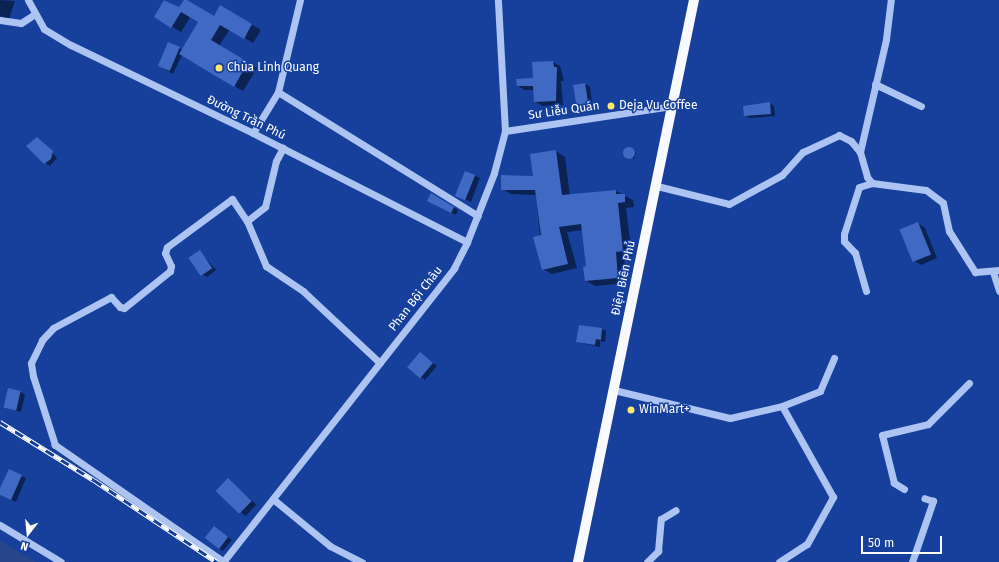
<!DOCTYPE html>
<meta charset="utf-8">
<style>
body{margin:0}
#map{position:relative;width:999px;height:562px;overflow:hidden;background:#16409c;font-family:"Fira Sans",sans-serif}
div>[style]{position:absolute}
.water>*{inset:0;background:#26458b}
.shadow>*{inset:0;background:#0007;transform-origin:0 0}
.building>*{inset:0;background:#3f69c2;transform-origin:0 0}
.round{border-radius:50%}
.minor>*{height:7px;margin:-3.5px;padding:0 3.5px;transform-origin:3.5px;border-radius:3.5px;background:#adc4f2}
.major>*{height:10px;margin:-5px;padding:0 5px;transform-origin:5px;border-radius:5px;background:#f8faff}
.rail>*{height:4.5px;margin-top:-2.25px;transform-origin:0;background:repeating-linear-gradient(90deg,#16409c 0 9px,#fff 0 18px);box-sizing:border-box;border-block:1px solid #fff}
.dots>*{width:11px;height:11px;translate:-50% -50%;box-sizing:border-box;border:2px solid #16409c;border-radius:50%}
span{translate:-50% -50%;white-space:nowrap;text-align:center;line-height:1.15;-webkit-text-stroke:3px #16409c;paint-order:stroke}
.poi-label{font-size:12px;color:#fff}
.left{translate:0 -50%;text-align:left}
.street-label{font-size:12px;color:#fff}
.north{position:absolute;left:8px;top:514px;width:40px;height:40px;-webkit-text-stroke:3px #16409c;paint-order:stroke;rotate:196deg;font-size:11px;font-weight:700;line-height:16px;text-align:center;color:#fff}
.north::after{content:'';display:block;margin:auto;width:14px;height:18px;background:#fff;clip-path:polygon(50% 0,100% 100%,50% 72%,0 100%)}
.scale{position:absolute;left:861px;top:536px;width:81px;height:18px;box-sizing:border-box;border:2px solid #fff;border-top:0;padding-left:5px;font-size:12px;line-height:14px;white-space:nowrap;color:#fff;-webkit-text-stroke:3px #16409c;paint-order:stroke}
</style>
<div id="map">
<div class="water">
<div style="clip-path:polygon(0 540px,36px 562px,0 562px)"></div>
</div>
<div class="shadow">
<div style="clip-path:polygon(0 0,15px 1px,9px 19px,0 16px)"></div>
<div style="clip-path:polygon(165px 0,180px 8px,185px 0,214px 17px,221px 6px,261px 30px,253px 43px,230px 29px,219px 46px,257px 68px,243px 91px,182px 55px,173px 74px,163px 68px,179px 48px,183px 50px,200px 22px,191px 16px,181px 32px,155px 17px)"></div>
<div style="clip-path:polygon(553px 62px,560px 66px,564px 81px,561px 81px,563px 105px,543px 106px,535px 102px,535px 90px,525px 90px,518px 86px,534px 79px)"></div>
<div style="clip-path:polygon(585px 84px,590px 87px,593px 111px,582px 112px,577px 109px)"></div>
<div style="clip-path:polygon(770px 103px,774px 106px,775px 116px,750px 118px,745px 115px)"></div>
<div style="clip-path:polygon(42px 141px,57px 158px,50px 166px,45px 163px)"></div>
<div style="clip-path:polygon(628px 148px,636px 153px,634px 159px,625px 154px)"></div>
<div style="clip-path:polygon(556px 151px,565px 157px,570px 196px,616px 191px,633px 200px,634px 207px,626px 208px,632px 256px,624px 257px,627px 283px,595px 286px,586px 281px,587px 267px,583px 230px,567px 232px,577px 268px,552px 274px,543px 269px,536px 195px,511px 194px,502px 189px,534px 177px)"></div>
<div style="clip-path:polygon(466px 172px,480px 178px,471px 202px,462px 198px)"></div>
<div style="clip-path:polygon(431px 194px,458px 210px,456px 215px,433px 203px)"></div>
<div style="clip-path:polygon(918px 223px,925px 228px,937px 258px,921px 265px,913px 260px)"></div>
<div style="clip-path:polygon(200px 252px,216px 270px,207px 277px,202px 274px)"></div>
<div style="clip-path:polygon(602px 329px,606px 331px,605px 342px,600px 341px,600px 347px,577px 342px)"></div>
<div style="clip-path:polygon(421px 354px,437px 366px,425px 380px,421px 377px)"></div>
<div style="clip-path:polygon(21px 392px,25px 395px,21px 412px,5px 407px)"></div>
<div style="clip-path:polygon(21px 476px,26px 478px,16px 502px,0 495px,0 491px)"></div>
<div style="left:228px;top:479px;width:38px;height:16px;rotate:42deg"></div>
<div style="clip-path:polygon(214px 527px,232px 540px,223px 551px,218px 548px)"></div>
</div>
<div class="building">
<div style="clip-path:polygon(164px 0,179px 7px,184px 0,187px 0,214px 16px,220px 5px,252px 24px,244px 39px,220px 25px,211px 40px,248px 62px,234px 87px,179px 54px,198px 22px,181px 12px,171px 28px,154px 17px)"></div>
<div style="left:168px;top:42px;width:13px;height:26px;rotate:23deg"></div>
<div style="clip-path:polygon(553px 61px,554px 67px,557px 67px,556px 101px,534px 102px,533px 86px,517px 86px,516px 79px,533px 78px,532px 62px)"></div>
<div style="left:585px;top:83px;width:25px;height:12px;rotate:81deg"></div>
<div style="clip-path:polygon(770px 102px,771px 114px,744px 116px,743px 106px)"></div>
<div style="clip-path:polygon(37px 137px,53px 151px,51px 159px,44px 164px,26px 146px)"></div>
<div class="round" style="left:623px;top:147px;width:12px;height:12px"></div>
<div style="clip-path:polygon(556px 150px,562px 195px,616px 190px,616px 194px,625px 194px,625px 202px,618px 203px,623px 251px,616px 252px,618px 278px,585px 281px,583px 267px,586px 266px,581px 224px,559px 227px,568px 264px,542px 270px,533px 237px,541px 235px,535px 190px,501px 190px,501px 175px,533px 176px,530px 154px)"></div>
<div style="left:465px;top:171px;width:11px;height:27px;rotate:22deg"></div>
<div style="clip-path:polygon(431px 193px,454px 207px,451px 213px,427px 201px)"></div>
<div style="left:918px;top:222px;width:35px;height:20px;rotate:68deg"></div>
<div style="left:200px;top:250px;width:22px;height:14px;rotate:56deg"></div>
<div style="clip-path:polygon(579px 325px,602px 328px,601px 340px,596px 339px,595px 345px,576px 342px)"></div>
<div style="left:420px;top:352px;width:17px;height:20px;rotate:40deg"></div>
<div style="left:8px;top:388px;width:13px;height:20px;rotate:13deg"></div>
<div style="clip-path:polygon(9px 469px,22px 475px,11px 500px,0 495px,0 488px)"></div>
<div style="left:228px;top:478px;width:33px;height:18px;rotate:44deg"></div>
<div style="left:214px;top:526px;width:18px;height:15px;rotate:38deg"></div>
</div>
<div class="minor">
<div style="left:28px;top:0;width:33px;rotate:61deg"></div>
<div style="left:44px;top:29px;width:31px;rotate:31deg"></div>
<div style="left:71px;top:45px;width:202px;rotate:25.8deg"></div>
<div style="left:253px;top:133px;width:240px;rotate:27deg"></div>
<div style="left:0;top:20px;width:21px;rotate:8deg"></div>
<div style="left:21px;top:23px;width:17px;rotate:-33deg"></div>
<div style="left:875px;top:84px;width:51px;rotate:25.6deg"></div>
<div style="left:278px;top:92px;width:95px;rotate:-76.6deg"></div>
<div style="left:505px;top:131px;width:170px;rotate:-8.5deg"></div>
<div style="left:253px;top:133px;width:48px;rotate:-58.6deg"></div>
<div style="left:278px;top:92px;width:235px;rotate:31.8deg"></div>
<div style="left:860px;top:152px;width:116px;rotate:-77deg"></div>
<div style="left:886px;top:39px;width:39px;rotate:-83deg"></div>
<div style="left:657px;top:186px;width:74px;rotate:14deg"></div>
<div style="left:729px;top:204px;width:60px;rotate:-28.7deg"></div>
<div style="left:782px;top:175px;width:31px;rotate:-48deg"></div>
<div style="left:803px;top:152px;width:40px;rotate:-25deg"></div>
<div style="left:839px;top:135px;width:13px;rotate:27deg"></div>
<div style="left:851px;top:141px;width:14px;rotate:51deg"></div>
<div style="left:860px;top:152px;width:26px;rotate:74deg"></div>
<div style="left:867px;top:177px;width:8px;rotate:50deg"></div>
<div style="left:872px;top:183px;width:54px;rotate:7.4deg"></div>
<div style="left:926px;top:190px;width:21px;rotate:37deg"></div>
<div style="left:943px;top:203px;width:29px;rotate:78deg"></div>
<div style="left:949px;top:231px;width:49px;rotate:57.6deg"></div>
<div style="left:975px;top:272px;width:24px;rotate:-5deg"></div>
<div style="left:247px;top:221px;width:23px;rotate:-38deg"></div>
<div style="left:265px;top:207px;width:47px;rotate:-76.6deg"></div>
<div style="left:276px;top:161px;width:15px;rotate:-62deg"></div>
<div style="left:993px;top:272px;width:20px;rotate:72deg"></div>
<div style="left:866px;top:291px;width:40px;rotate:-106deg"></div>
<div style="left:855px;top:253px;width:16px;rotate:-133deg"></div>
<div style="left:844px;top:241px;width:7px;rotate:-90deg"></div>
<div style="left:844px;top:234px;width:49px;rotate:-72.3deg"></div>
<div style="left:859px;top:187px;width:14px;rotate:-17deg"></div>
<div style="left:614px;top:390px;width:119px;rotate:13.6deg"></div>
<div style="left:730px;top:418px;width:53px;rotate:-13deg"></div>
<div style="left:782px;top:406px;width:41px;rotate:-21.5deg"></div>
<div style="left:820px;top:391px;width:36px;rotate:-67deg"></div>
<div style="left:904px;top:489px;width:12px;rotate:-149deg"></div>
<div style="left:894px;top:483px;width:49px;rotate:-104deg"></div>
<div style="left:882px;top:435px;width:47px;rotate:-13.4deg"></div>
<div style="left:928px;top:424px;width:58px;rotate:-45deg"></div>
<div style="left:273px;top:499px;width:74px;rotate:39.5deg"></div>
<div style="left:330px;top:546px;width:36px;rotate:27deg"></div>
<div style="left:0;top:525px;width:71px;rotate:31.2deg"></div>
<div style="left:223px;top:562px;width:374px;rotate:-51.8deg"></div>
<div style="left:454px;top:268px;width:29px;rotate:-63deg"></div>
<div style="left:467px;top:242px;width:74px;rotate:-68.6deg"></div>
<div style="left:494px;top:173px;width:43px;rotate:-75.3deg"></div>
<div style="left:505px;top:131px;width:131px;rotate:-93.1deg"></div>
<div style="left:224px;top:562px;width:206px;rotate:-145.3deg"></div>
<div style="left:55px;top:445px;width:72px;rotate:-107.7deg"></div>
<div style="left:33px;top:376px;width:13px;rotate:-99deg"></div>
<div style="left:31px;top:363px;width:25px;rotate:-64deg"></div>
<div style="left:42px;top:340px;width:16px;rotate:-47deg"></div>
<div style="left:53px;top:328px;width:66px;rotate:-28.1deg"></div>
<div style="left:111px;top:297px;width:13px;rotate:48deg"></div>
<div style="left:120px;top:307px;width:4px;rotate:14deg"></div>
<div style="left:124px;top:308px;width:59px;rotate:-38.8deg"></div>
<div style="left:170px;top:271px;width:5px;rotate:-79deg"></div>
<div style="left:171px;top:266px;width:14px;rotate:-115deg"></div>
<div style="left:165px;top:253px;width:6px;rotate:-72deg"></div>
<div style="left:167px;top:247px;width:81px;rotate:-36.4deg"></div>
<div style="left:232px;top:199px;width:27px;rotate:56deg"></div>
<div style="left:247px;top:221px;width:49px;rotate:67.1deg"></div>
<div style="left:266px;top:266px;width:45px;rotate:34deg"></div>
<div style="left:303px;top:291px;width:105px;rotate:43.1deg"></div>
<div style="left:647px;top:562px;width:16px;rotate:-45deg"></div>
<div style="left:658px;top:551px;width:32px;rotate:-85deg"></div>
<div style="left:661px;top:519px;width:17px;rotate:-31deg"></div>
<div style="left:779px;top:562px;width:33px;rotate:-33deg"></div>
<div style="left:807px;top:544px;width:54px;rotate:-61deg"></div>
<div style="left:833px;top:497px;width:104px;rotate:-119.3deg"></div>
<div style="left:912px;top:562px;width:65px;rotate:-71deg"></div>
<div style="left:933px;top:501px;width:9px;rotate:-162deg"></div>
</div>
<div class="major">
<div style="left:578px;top:562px;width:574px;rotate:-78.34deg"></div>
</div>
<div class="rail">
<div style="left:0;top:422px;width:110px;rotate:31.7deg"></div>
<div style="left:94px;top:480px;width:148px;rotate:33.7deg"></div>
</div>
<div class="dots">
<div style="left:219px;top:68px;background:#ffe76e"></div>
<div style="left:611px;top:106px;background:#ffe76e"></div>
<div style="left:631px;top:410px;background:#ffe76e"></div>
</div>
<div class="poi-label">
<span class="left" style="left:227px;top:68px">Chùa Linh Quang</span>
<span class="left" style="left:619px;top:106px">Deja Vu Coffee</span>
<span class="left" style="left:639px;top:410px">WinMart+</span>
</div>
<div class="street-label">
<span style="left:564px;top:111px;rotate:-8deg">Sư Liễu Quán</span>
<span style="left:246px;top:118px;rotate:26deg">Đường Trần Phú</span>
<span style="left:624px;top:278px;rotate:-78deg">Điện Biên Phủ</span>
<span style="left:416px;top:299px;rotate:-52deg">Phan Bội Châu</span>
</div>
<div class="north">N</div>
<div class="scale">50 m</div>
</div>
